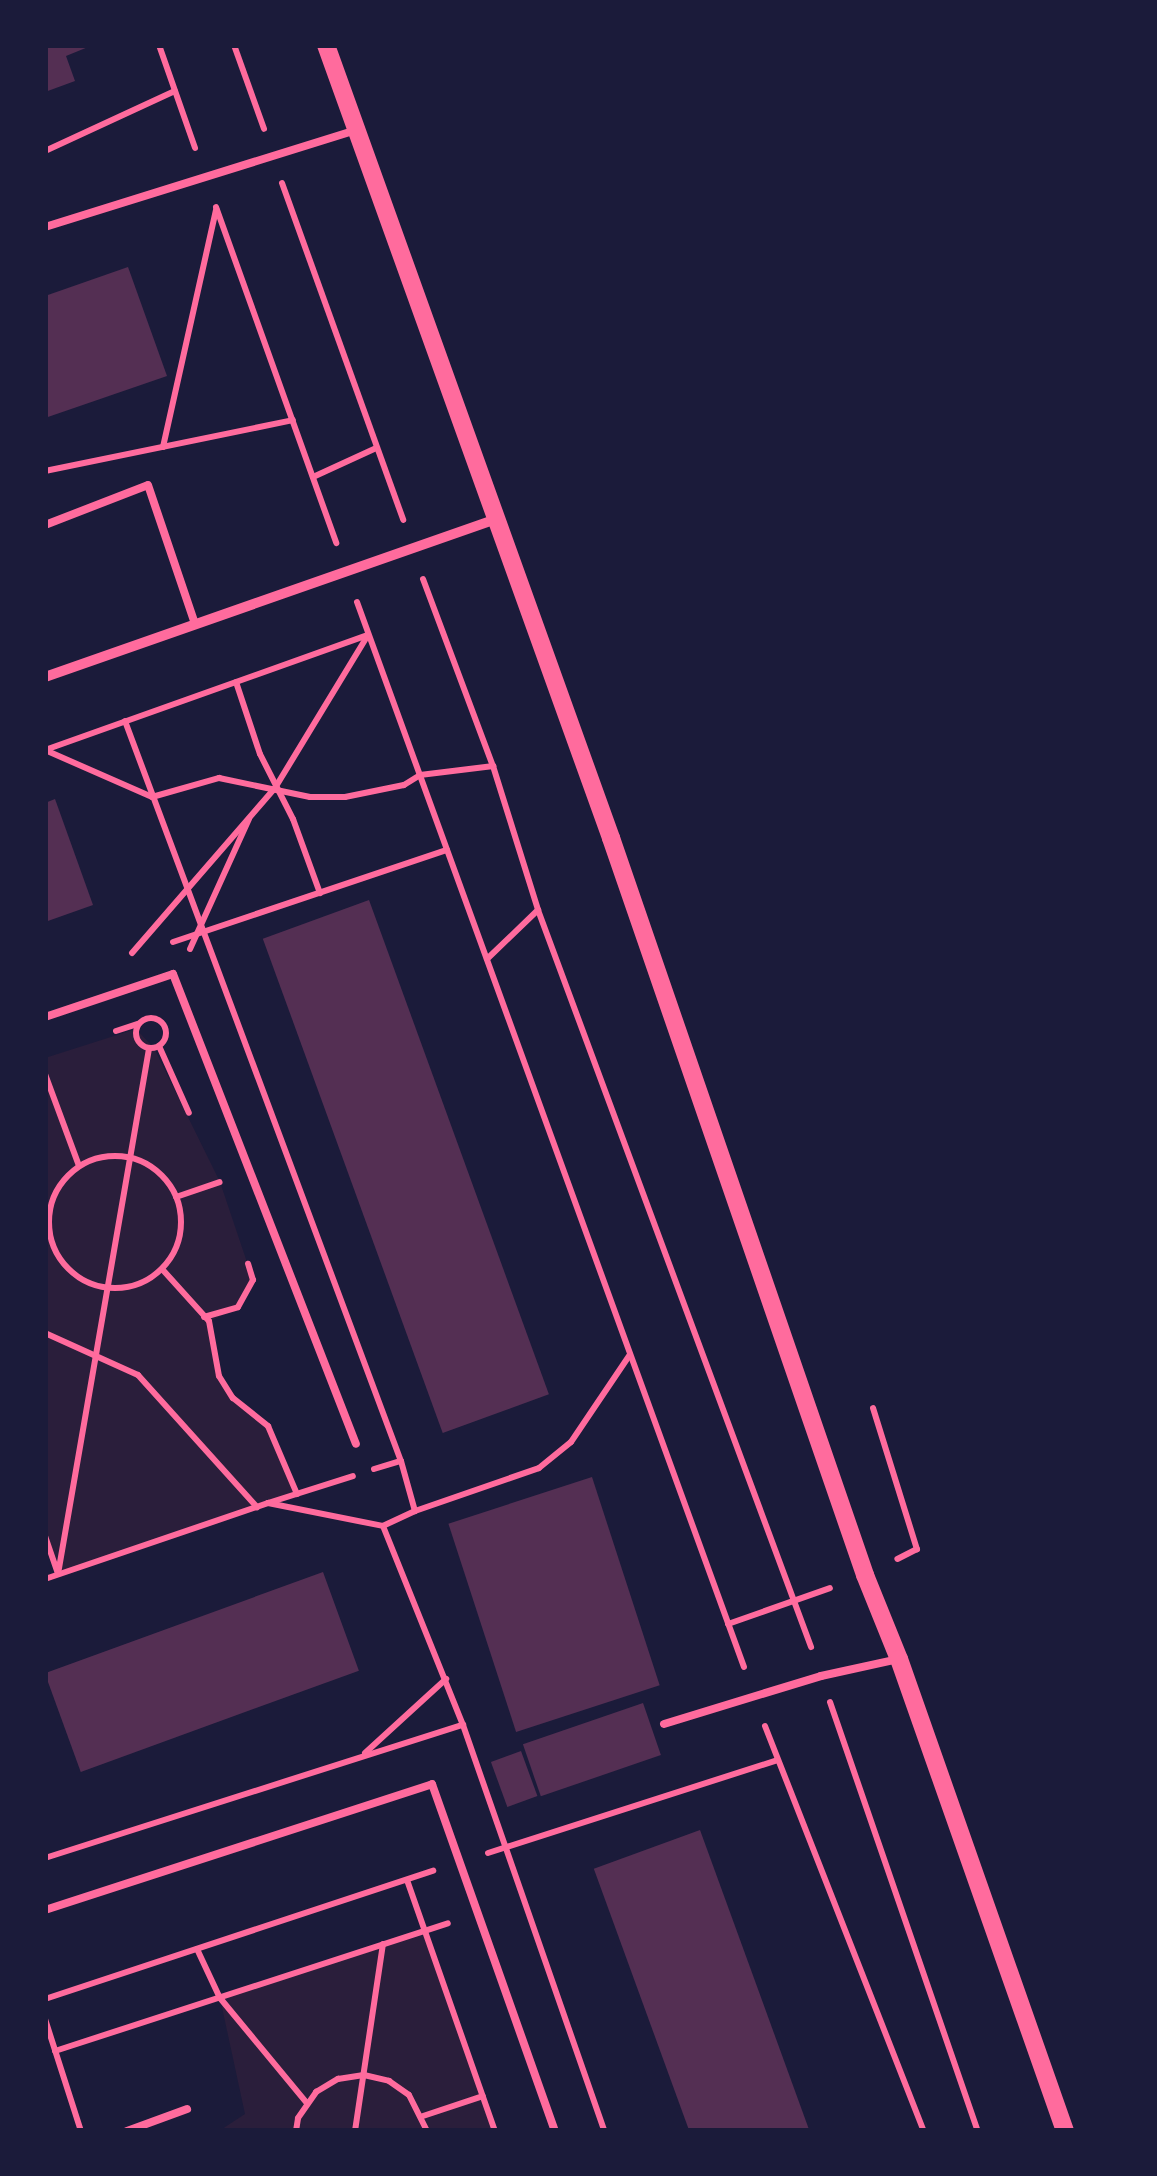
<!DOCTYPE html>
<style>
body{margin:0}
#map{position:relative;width:1157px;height:2176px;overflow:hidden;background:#1b1b3a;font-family:Spectral,serif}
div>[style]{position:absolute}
.green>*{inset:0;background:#2a1e3b}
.building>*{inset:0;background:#542f53;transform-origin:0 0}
.path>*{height:6px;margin:-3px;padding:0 3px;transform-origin:3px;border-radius:3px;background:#ff6b9d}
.path>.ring{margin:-3px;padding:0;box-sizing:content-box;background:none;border:6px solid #ff6b9d;border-radius:50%}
.service>*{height:8px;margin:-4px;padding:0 4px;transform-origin:4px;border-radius:4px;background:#ff6b9d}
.minor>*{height:10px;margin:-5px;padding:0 5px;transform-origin:5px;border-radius:5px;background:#ff6b9d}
.tertiary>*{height:18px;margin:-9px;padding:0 9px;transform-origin:9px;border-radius:9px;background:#ff6b9d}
span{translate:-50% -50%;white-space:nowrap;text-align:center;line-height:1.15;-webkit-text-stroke:10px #1b1b3a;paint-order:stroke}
.frame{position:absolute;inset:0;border:48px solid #1b1b3a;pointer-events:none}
</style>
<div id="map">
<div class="green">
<div style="clip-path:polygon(136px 1029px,154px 1048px,220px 1182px,253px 1280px,238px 1307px,209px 1322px,224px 1385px,268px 1426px,297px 1494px,58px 1574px,45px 1535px,45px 1058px)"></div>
<div style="clip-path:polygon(426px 1934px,495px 2131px,219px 2131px,245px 2114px,220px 1998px)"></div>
</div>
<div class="building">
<div style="clip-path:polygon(45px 45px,93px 45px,66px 56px,75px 81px,45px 92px)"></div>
<div style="clip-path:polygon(128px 267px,167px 376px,45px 418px,45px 296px)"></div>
<div style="clip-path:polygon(55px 799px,93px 905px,45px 922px,45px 803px)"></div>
<div style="left:369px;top:900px;width:526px;height:113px;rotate:70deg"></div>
<div style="left:592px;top:1477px;width:219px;height:151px;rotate:72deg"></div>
<div style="left:323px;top:1572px;width:105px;height:296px;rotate:70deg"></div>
<div style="left:643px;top:1703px;width:55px;height:127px;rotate:71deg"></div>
<div style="left:521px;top:1751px;width:48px;height:32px;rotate:70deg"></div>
<div style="left:700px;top:1830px;width:320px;height:113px;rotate:70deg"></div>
</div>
<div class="path">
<div style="left:159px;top:45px;width:109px;rotate:70.7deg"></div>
<div style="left:234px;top:45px;width:89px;rotate:70.3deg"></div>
<div style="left:45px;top:151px;width:143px;rotate:-24.8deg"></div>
<div style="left:282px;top:183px;width:358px;rotate:70.2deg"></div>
<div style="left:216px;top:207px;width:357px;rotate:70.3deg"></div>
<div style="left:163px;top:447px;width:244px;rotate:-77.4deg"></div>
<div style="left:45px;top:471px;width:253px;rotate:-11.6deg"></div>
<div style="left:313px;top:477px;width:69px;rotate:-24.7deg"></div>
<div style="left:423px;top:579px;width:200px;rotate:69.5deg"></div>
<div style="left:493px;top:766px;width:151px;rotate:72.6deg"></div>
<div style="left:538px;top:910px;width:786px;rotate:69.67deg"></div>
<div style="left:357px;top:602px;width:1133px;rotate:70.03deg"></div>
<div style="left:236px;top:682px;width:76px;rotate:71.6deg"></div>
<div style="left:260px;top:754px;width:73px;rotate:63.1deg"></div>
<div style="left:293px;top:819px;width:79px;rotate:70deg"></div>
<div style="left:125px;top:721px;width:790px;rotate:69.55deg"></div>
<div style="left:45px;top:750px;width:117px;rotate:23.7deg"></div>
<div style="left:152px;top:797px;width:70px;rotate:-15.8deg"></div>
<div style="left:219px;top:778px;width:93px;rotate:11.8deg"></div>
<div style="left:310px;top:797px;width:35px"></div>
<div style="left:345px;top:797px;width:60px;rotate:-11.5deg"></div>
<div style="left:404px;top:785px;width:19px;rotate:-32deg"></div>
<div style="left:420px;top:775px;width:74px;rotate:-7deg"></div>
<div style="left:45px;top:750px;width:343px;rotate:-19.6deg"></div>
<div style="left:173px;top:942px;width:289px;rotate:-18.6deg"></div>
<div style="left:190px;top:949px;width:143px;rotate:-65.6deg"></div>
<div style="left:132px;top:953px;width:218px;rotate:-49.1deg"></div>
<div style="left:275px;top:788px;width:179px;rotate:-58.7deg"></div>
<div style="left:487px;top:959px;width:71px;rotate:-43.9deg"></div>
<div class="ring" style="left:136px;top:1018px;width:24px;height:24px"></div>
<div style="left:116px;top:1031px;width:23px;rotate:-18deg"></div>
<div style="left:159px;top:1046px;width:73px;rotate:65.9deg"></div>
<div style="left:45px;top:1074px;width:98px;rotate:69.7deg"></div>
<div class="ring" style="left:49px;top:1156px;width:126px;height:126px"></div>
<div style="left:176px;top:1197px;width:46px;rotate:-18.8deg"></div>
<div style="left:162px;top:1269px;width:70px;rotate:47.9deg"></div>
<div style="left:209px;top:1321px;width:56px;rotate:79.7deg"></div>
<div style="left:219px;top:1376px;width:26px;rotate:58deg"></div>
<div style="left:233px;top:1398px;width:45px;rotate:38.7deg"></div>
<div style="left:268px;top:1426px;width:74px;rotate:66.9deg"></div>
<div style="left:204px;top:1317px;width:35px;rotate:-16deg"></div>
<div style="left:238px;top:1307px;width:31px;rotate:-61deg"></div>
<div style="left:253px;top:1280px;width:17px;rotate:-107deg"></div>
<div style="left:45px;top:1333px;width:102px;rotate:24.3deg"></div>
<div style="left:138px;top:1375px;width:178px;rotate:48deg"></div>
<div style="left:873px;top:1408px;width:148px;rotate:72.7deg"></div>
<div style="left:917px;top:1549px;width:22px;rotate:153deg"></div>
<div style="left:374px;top:1469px;width:28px;rotate:-17deg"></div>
<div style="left:401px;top:1461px;width:52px;rotate:74.4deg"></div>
<div style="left:415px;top:1511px;width:131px;rotate:-19.1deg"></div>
<div style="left:539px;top:1468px;width:41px;rotate:-39.1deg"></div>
<div style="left:571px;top:1442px;width:104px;rotate:-56deg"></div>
<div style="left:268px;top:1503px;width:89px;rotate:-17.6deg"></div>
<div style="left:415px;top:1511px;width:35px;rotate:155deg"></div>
<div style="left:383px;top:1526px;width:214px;rotate:68.1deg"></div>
<div style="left:463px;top:1725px;width:430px;rotate:70.8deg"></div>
<div style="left:45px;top:1536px;width:39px;rotate:71deg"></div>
<div style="left:58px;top:1574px;width:533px;rotate:-80.17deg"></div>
<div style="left:45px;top:1579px;width:236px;rotate:-18.8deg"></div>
<div style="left:268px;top:1503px;width:117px;rotate:11.3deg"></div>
<div style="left:728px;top:1624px;width:108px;rotate:-19.4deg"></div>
<div style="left:830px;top:1702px;width:454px;rotate:71deg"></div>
<div style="left:765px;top:1726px;width:435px;rotate:68.6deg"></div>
<div style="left:365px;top:1753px;width:110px;rotate:-42.4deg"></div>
<div style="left:488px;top:1853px;width:304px;rotate:-17.8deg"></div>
<div style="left:45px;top:1858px;width:439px;rotate:-17.7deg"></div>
<div style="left:407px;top:1880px;width:266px;rotate:70.7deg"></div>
<div style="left:197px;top:1949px;width:54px;rotate:64.9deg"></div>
<div style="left:220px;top:1998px;width:136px;rotate:50.4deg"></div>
<div style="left:45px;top:1999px;width:409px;rotate:-18.3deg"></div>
<div style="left:45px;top:2019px;width:118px;rotate:72.2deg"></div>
<div style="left:55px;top:2051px;width:413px;rotate:-18deg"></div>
<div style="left:423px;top:2116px;width:63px;rotate:-18.4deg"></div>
<div style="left:296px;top:2131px;width:13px;rotate:-81deg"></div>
<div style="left:298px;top:2118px;width:32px;rotate:-55deg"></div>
<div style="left:316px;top:2092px;width:26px;rotate:-31deg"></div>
<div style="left:338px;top:2079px;width:26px;rotate:-9deg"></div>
<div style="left:364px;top:2075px;width:26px;rotate:13deg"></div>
<div style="left:389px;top:2081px;width:24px;rotate:35deg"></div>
<div style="left:409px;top:2095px;width:40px;rotate:63.4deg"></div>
<div style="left:355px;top:2131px;width:189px;rotate:-81.5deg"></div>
</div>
<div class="service">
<div style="left:45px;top:227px;width:326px;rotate:-17.3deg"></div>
<div style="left:45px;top:525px;width:110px;rotate:-21.2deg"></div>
<div style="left:148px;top:485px;width:147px;rotate:71.3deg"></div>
<div style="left:45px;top:1017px;width:135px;rotate:-18.6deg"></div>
<div style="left:173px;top:974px;width:504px;rotate:68.73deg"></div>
<div style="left:664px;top:1724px;width:164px;rotate:-17deg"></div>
<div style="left:821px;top:1676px;width:80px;rotate:-12.3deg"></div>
<div style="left:45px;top:1910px;width:407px;rotate:-18deg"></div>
<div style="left:432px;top:1784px;width:368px;rotate:70.5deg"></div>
<div style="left:127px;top:2131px;width:64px;rotate:-20.1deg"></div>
</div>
<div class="minor">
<div style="left:45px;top:677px;width:477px;rotate:-19.3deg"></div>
</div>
<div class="tertiary">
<div style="left:326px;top:45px;width:843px;rotate:70.23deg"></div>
<div style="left:611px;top:838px;width:780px;rotate:70.98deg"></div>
<div style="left:865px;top:1575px;width:91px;rotate:68deg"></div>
<div style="left:899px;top:1659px;width:500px;rotate:70.62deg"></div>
</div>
<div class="frame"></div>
</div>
